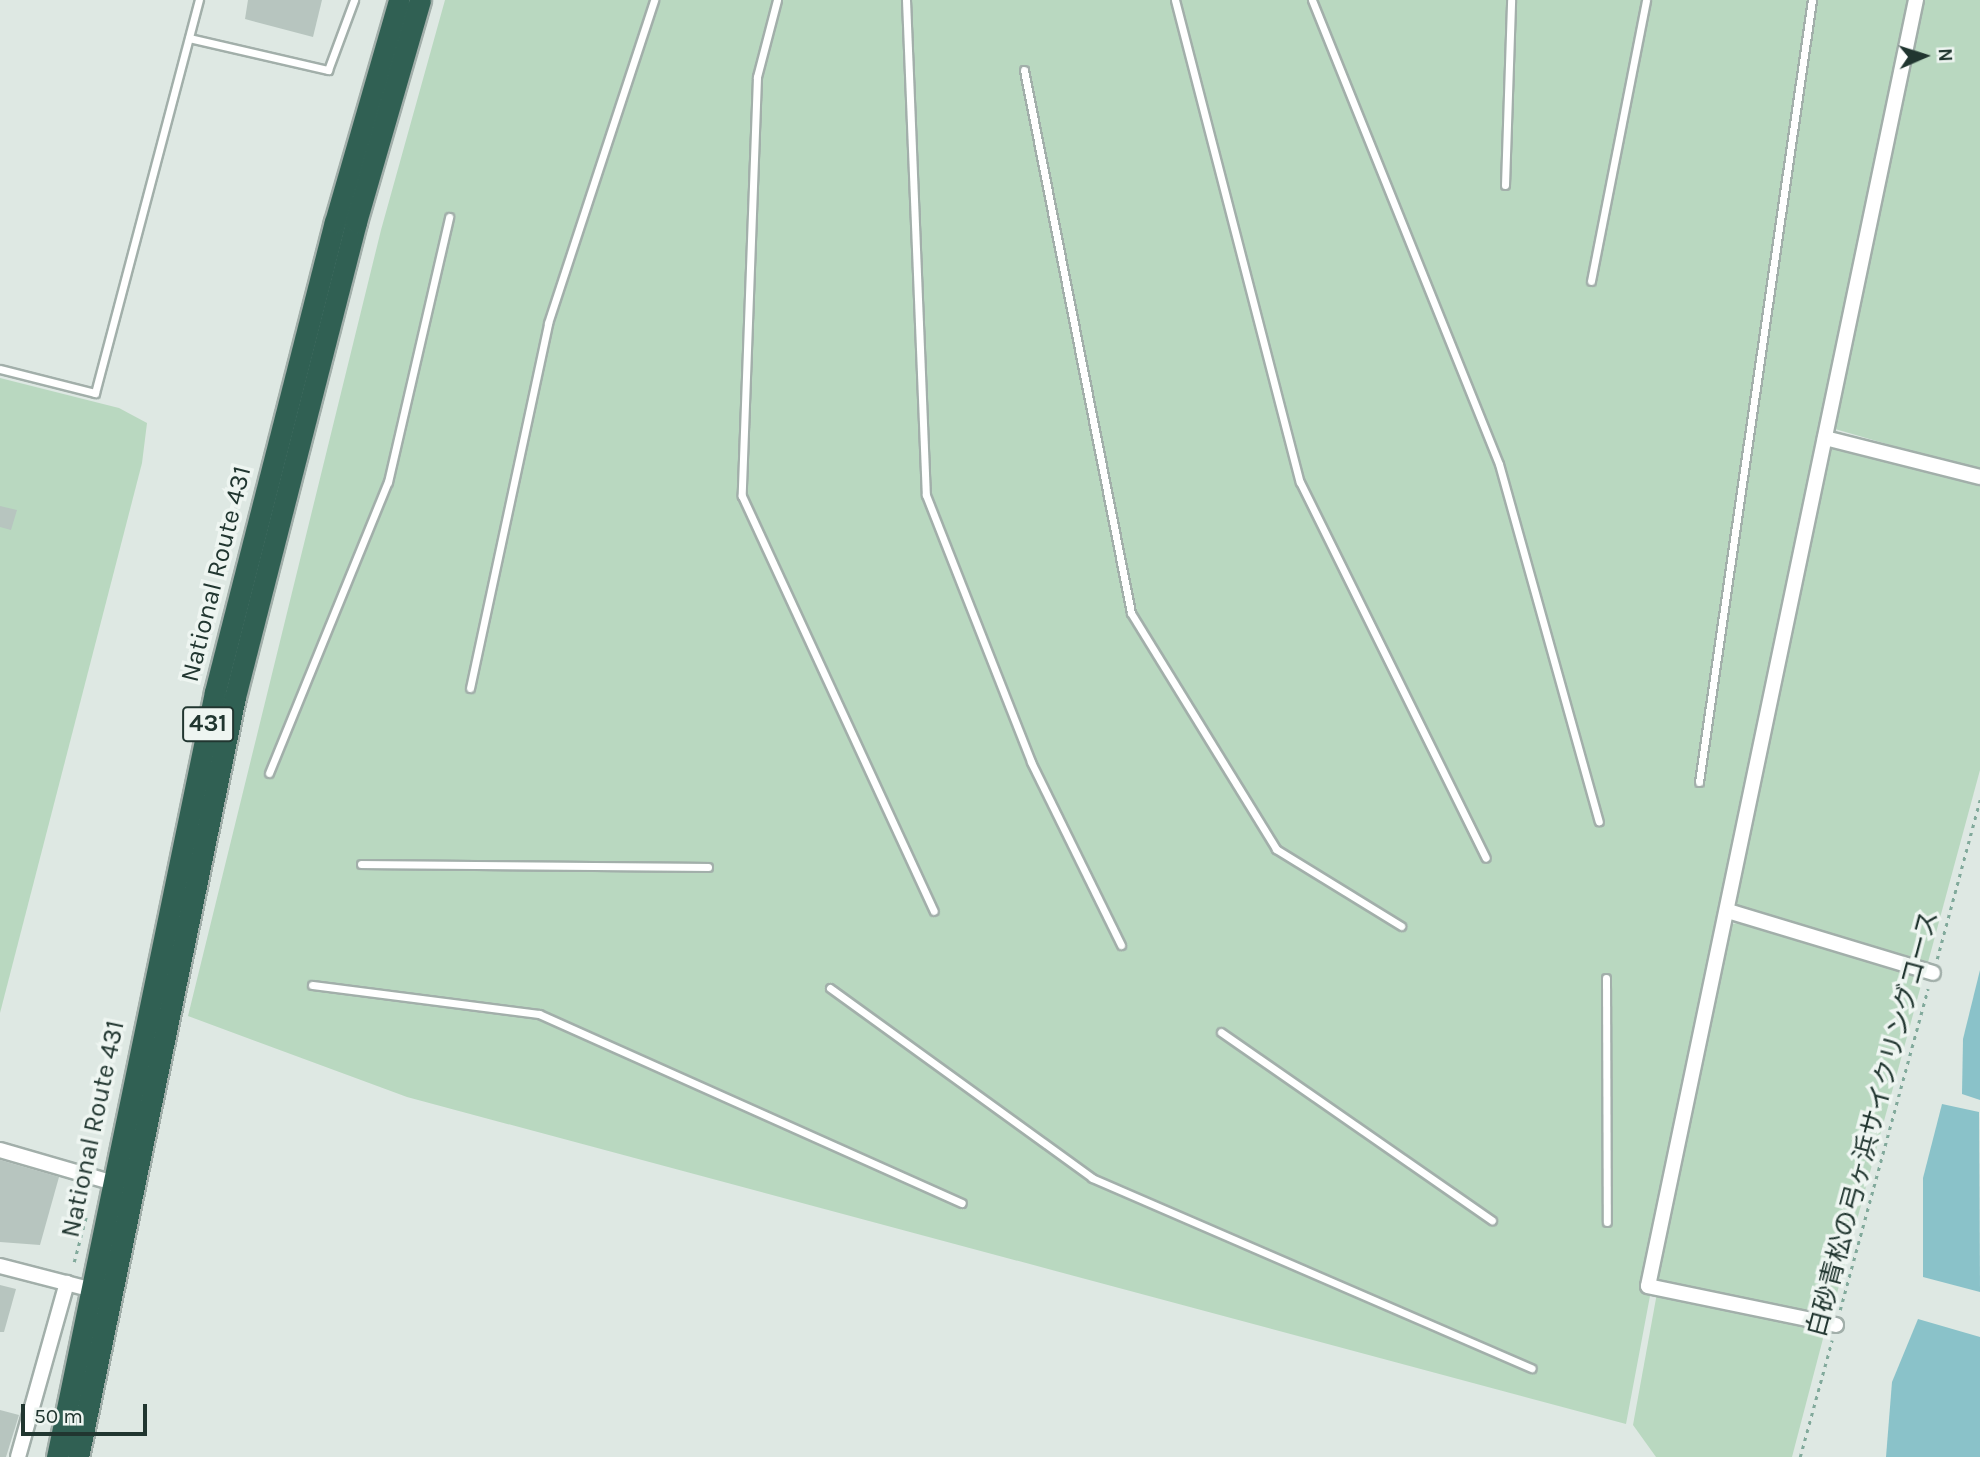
<!DOCTYPE html>
<meta charset="utf-8">
<style>
body{margin:0}
#map{position:relative;width:1980px;height:1457px;overflow:hidden;background:#dee8e3;font-family:Karla,"Noto Sans JP",sans-serif}
div>[style]{position:absolute}
.green>*{inset:0;background:#b9d8c0}
.water>*{inset:0;background:#8ac2c9}
.building>*{inset:0;background:#b7c5bf}
.path>*{height:2.5px;margin-top:-1.25px;transform-origin:0;background:repeating-linear-gradient(90deg,#81a99b 0 3.5px,transparent 0 8.5px)}
.roads{filter:drop-shadow(2px 0 #a2afaa) drop-shadow(-2px 0 #a2afaa) drop-shadow(0 2px #a2afaa) drop-shadow(0 -2px #a2afaa)}
.lane>*{height:7px;margin:-3.5px;padding:0 3.5px;transform-origin:3.5px;border-radius:3.5px;background:#fff}
.street>*{height:14px;margin:-7px;padding:0 7px;transform-origin:7px;border-radius:7px;background:#fff}
.highway>*{height:21px;margin:-10.5px;padding:0 10.5px;transform-origin:10.5px;border-radius:10.5px;background:#306053}
span{translate:-50% -50%;white-space:nowrap;text-align:center;line-height:1.15;-webkit-text-stroke:7px #eef5f1;paint-order:stroke}
.shield-label span{padding:2px 5px;background:#eef5f1;border:2px solid;border-radius:5px;-webkit-text-stroke-width:0}
.shield-label{font-size:24px;color:#213630;font-weight:700}
.street-label{font-size:26px;color:#213630}
.north{position:absolute;left:1889px;top:21px;width:70px;height:70px;-webkit-text-stroke:5px #eef5f1;paint-order:stroke;rotate:87deg;font-size:19px;font-weight:700;line-height:28px;text-align:center;color:#213630}
.north::after{content:'';display:block;margin:auto;width:24px;height:32px;background:#213630;clip-path:polygon(50% 0,100% 100%,50% 72%,0 100%)}
.scale{position:absolute;left:21px;top:1404px;width:126px;height:32px;box-sizing:border-box;border:4px solid #213630;border-top:0;padding-left:9px;font-size:21px;line-height:24px;white-space:nowrap;color:#213630;-webkit-text-stroke:5px #eef5f1;paint-order:stroke}
</style>
<div id="map">
<div class="green">
<div style="clip-path:polygon(445px 0,1907px 0,1761px 704px,1626px 1424px,407px 1097px,188px 1016px,381px 230px)"></div>
<div style="clip-path:polygon(1920px 0,1980px 0,1980px 471px,1835px 429px)"></div>
<div style="clip-path:polygon(0 378px,119px 408px,147px 423px,142px 463px,0 1013px)"></div>
<div style="clip-path:polygon(1831px 446px,1980px 485px,1980px 770px,1927px 966px,1736px 907px)"></div>
<div style="clip-path:polygon(1744px 922px,1923px 978px,1830px 1319px,1656px 1280px,1732px 924px)"></div>
<div style="clip-path:polygon(1657px 1293px,1825px 1331px,1792px 1457px,1656px 1457px,1633px 1425px)"></div>
</div>
<div class="water">
<div style="clip-path:polygon(1980px 970px,1980px 1100px,1962px 1094px,1963px 1039px)"></div>
<div style="clip-path:polygon(1942px 1104px,1979px 1112px,1980px 1292px,1923px 1277px,1923px 1178px)"></div>
<div style="clip-path:polygon(1918px 1319px,1980px 1337px,1980px 1457px,1886px 1457px,1892px 1382px)"></div>
</div>
<div class="building">
<div style="clip-path:polygon(248px 0,322px 0,313px 37px,245px 19px)"></div>
<div style="clip-path:polygon(0 506px,17px 510px,11px 530px,0 527px)"></div>
<div style="clip-path:polygon(0 1160px,59px 1177px,40px 1245px,0 1242px)"></div>
<div style="clip-path:polygon(0 1285px,16px 1289px,4px 1332px,0 1332px)"></div>
<div style="clip-path:polygon(0 1410px,19px 1415px,6px 1457px,0 1457px)"></div>
</div>
<div class="path">
<div style="left:1937px;top:959px;width:165px;rotate:-74.9deg"></div>
<div style="left:74px;top:1262px;width:51px;rotate:-75.1deg"></div>
<div style="left:1840px;top:1310px;width:333px;rotate:-74.7deg"></div>
<div style="left:1800px;top:1457px;width:121px;rotate:-74.7deg"></div>
</div>
<div class="roads">
<div class="lane">
<div style="left:777px;top:0;width:80px;rotate:104.6deg"></div>
<div style="left:757px;top:77px;width:419px;rotate:92.1deg"></div>
<div style="left:742px;top:496px;width:457px;rotate:65.2deg"></div>
<div style="left:906px;top:0;width:495px;rotate:87.7deg"></div>
<div style="left:926px;top:495px;width:287px;rotate:68.5deg"></div>
<div style="left:1031px;top:762px;width:204px;rotate:63.8deg"></div>
<div style="left:1175px;top:0;width:498px;rotate:75.5deg"></div>
<div style="left:1300px;top:482px;width:419px;rotate:63.7deg"></div>
<div style="left:1312px;top:0;width:500px;rotate:68.05deg"></div>
<div style="left:1499px;top:464px;width:371px;rotate:74.4deg"></div>
<div style="left:189px;top:38px;width:143px;rotate:13deg"></div>
<div style="left:328px;top:70px;width:75px;rotate:-69.6deg"></div>
<div style="left:1024px;top:70px;width:553px;rotate:78.85deg"></div>
<div style="left:1131px;top:613px;width:277px;rotate:58.4deg"></div>
<div style="left:1276px;top:849px;width:147px;rotate:31.6deg"></div>
<div style="left:1505px;top:185px;width:185px;rotate:-88.1deg"></div>
<div style="left:1591px;top:281px;width:286px;rotate:-78.9deg"></div>
<div style="left:0;top:369px;width:98px;rotate:14.2deg"></div>
<div style="left:95px;top:393px;width:407px;rotate:-75.2deg"></div>
<div style="left:470px;top:688px;width:373px;rotate:-77.9deg"></div>
<div style="left:548px;top:323px;width:340px;rotate:-71.8deg"></div>
<div style="left:269px;top:773px;width:314px;rotate:-67.8deg"></div>
<div style="left:388px;top:482px;width:272px;rotate:-77deg"></div>
<div style="left:1699px;top:782px;width:790px;rotate:-81.78deg"></div>
<div style="left:361px;top:864px;width:347px;rotate:0.5deg"></div>
<div style="left:1606px;top:978px;width:244px;rotate:89.8deg"></div>
<div style="left:312px;top:985px;width:229px;rotate:7.3deg"></div>
<div style="left:539px;top:1014px;width:463px;rotate:24.1deg"></div>
<div style="left:830px;top:988px;width:324px;rotate:35.9deg"></div>
<div style="left:1092px;top:1178px;width:479px;rotate:23.4deg"></div>
<div style="left:1221px;top:1032px;width:330px;rotate:34.8deg"></div>
</div>
<div class="street">
<div style="left:1825px;top:438px;width:160px;rotate:14.1deg"></div>
<div style="left:1728px;top:911px;width:214px;rotate:16.8deg"></div>
<div style="left:0;top:1150px;width:115px;rotate:16.2deg"></div>
<div style="left:0;top:1266px;width:92px;rotate:14.5deg"></div>
<div style="left:1836px;top:1325px;width:192px;rotate:-168.3deg"></div>
<div style="left:1648px;top:1286px;width:1314px;rotate:-78.23deg"></div>
<div style="left:18px;top:1457px;width:181px;rotate:-74.3deg"></div>
</div>
<div class="highway">
<div style="left:57px;top:1457px;width:781px;rotate:-78.33deg"></div>
<div style="left:215px;top:692px;width:485px;rotate:-75.7deg"></div>
<div style="left:335px;top:222px;width:231px;rotate:-73.9deg"></div>
<div style="left:78px;top:1457px;width:776px;rotate:-78.33deg"></div>
<div style="left:235px;top:697px;width:490px;rotate:-75.7deg"></div>
<div style="left:356px;top:222px;width:231px;rotate:-73.9deg"></div>
</div>
</div>
<div class="shield-label">
<span style="left:208px;top:724px">431</span>
</div>
<div class="street-label">
<span style="left:216px;top:574px;rotate:-76deg">National Route 431</span>
<span style="left:1873px;top:1124px;rotate:-75deg">白砂青松の弓ヶ浜サイクリングコース</span>
<span style="left:93px;top:1129px;rotate:-78deg">National Route 431</span>
</div>
<div class="north">N</div>
<div class="scale">50 m</div>
</div>
